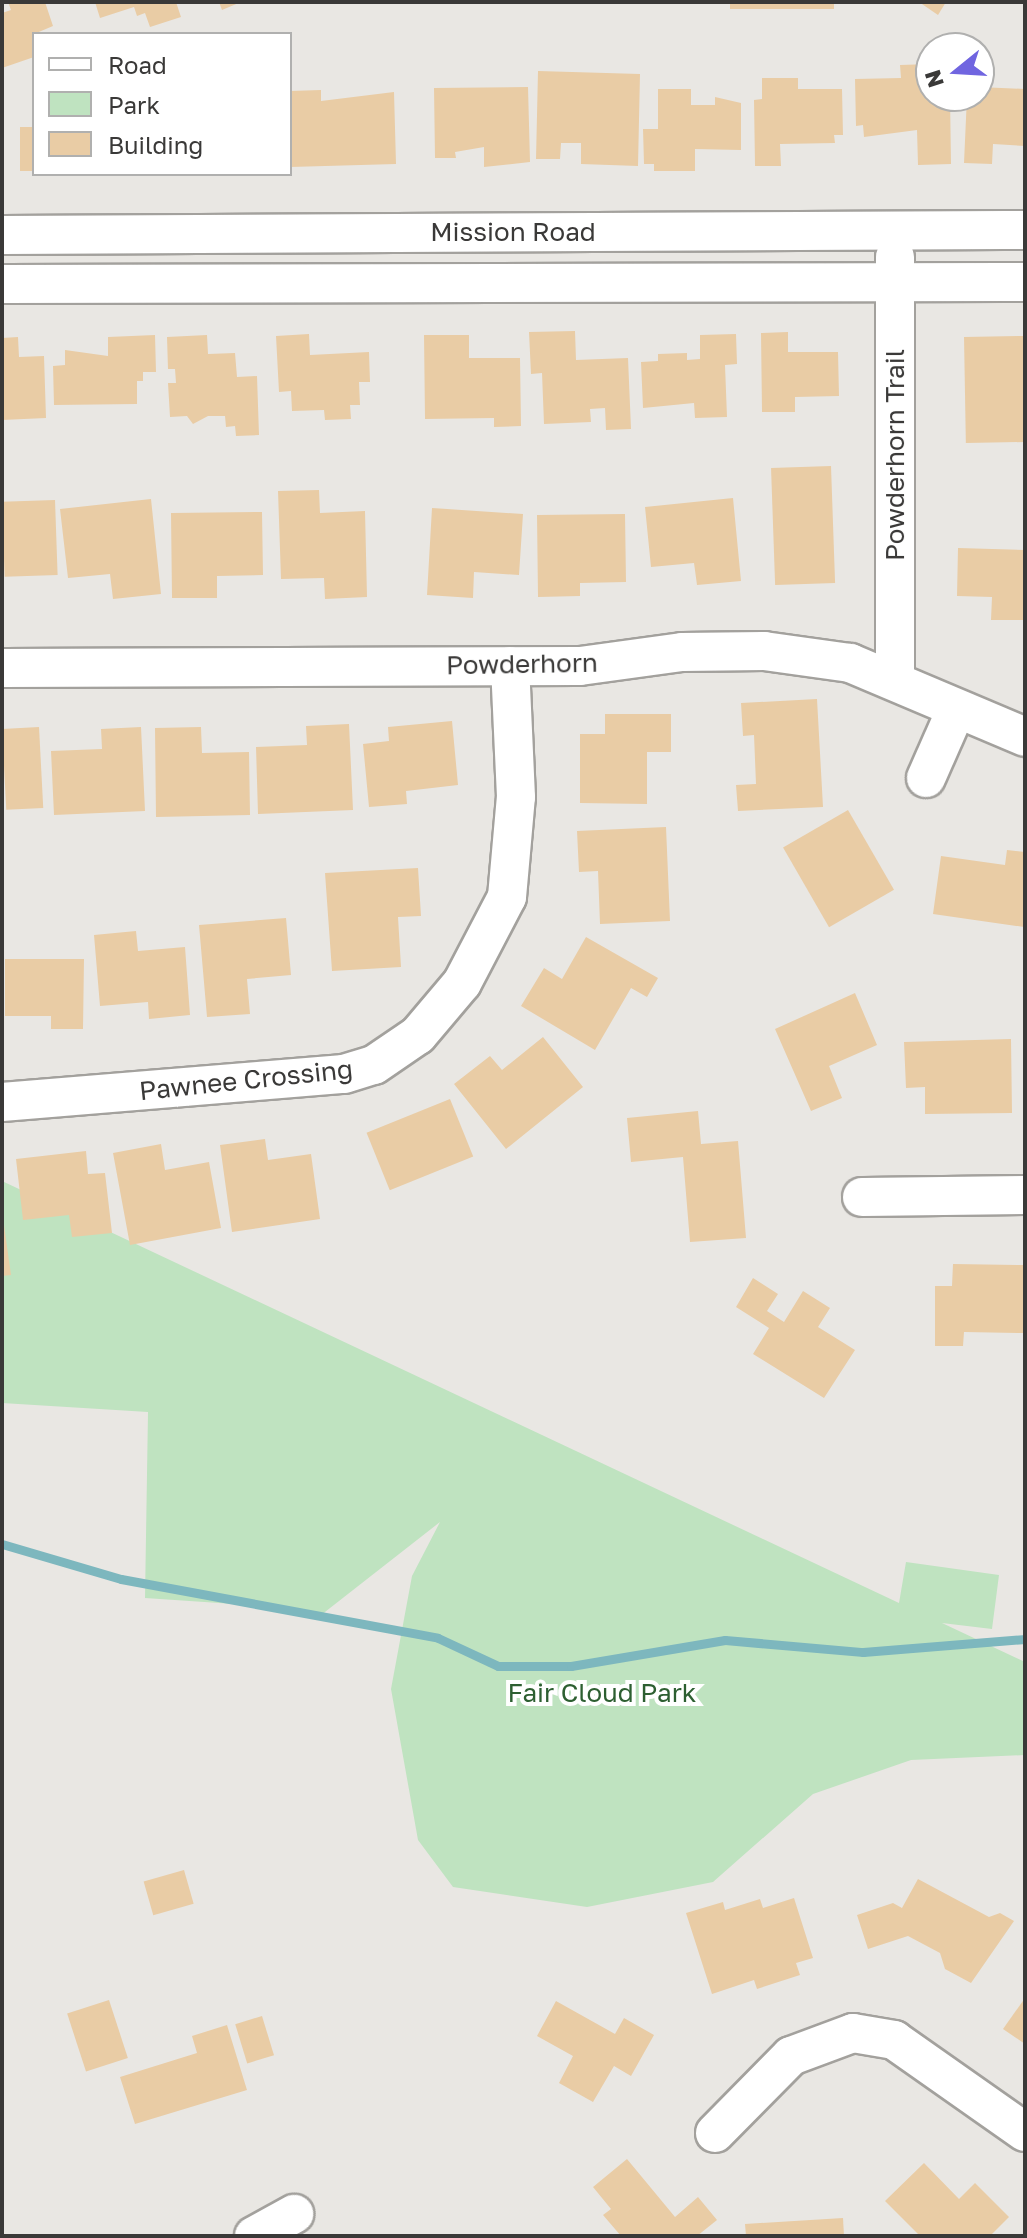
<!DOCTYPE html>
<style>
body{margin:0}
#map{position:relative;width:1027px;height:2238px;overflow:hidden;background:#e9e7e3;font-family:"Golos Text",sans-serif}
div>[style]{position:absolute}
.green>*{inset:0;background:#bfe3c0}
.stream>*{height:9px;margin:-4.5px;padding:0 4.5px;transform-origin:4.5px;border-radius:4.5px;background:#7db7be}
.building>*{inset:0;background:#e9cca5;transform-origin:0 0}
.roads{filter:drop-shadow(2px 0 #a3a19d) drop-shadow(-2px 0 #a3a19d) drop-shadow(0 2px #a3a19d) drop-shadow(0 -2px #a3a19d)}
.minor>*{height:38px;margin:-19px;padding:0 19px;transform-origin:19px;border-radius:19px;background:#fff}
span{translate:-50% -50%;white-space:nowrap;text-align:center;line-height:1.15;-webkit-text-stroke:8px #fff;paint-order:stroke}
.street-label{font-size:26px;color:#3a3938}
.park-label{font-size:26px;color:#2d5f31}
.frame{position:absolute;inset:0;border:4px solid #3a3938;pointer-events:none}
.legend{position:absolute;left:32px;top:32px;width:260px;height:144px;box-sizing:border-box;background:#fff;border:2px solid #b0b0af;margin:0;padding:10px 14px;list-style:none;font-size:24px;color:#3a3938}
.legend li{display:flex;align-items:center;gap:16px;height:40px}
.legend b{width:40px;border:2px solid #b0b0af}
.north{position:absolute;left:915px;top:32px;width:80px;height:80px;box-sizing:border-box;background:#fff;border:2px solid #b0b0af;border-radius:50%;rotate:252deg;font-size:22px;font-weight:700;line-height:32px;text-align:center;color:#3a3938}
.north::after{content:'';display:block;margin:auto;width:28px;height:36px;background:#7065e0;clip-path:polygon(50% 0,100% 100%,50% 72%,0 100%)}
</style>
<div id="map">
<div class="green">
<div style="clip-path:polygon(2px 1181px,899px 1603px,906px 1562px,999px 1575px,992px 1629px,942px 1623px,1025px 1662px,1025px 1755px,911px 1760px,813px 1794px,713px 1882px,587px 1907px,453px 1887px,418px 1840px,391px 1689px,412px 1576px,440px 1522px,316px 1619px,277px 1607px,145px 1598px,148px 1412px,2px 1403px)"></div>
</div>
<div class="stream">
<div style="left:2px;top:1544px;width:124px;rotate:16.4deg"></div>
<div style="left:121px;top:1579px;width:322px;rotate:10.5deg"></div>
<div style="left:438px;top:1638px;width:66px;rotate:25deg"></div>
<div style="left:498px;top:1666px;width:73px"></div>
<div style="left:571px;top:1666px;width:156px;rotate:-9.6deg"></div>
<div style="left:725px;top:1640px;width:139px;rotate:5deg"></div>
<div style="left:863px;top:1652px;width:163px;rotate:-4.6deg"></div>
</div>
<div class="building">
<div style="clip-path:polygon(8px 2px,45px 2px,53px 26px,34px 34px,34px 57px,2px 68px,2px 13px,11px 10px)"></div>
<div style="clip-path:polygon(95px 2px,176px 2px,181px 17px,150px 27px,145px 13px,137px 16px,134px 7px,100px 18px)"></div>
<div style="clip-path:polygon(219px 2px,241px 2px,222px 10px)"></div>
<div style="left:730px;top:2px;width:104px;height:7px"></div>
<div style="clip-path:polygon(919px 2px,946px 2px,938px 15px)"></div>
<div style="clip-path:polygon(931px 64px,931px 96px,950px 96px,951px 164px,918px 165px,917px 130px,864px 137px,863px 125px,856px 126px,855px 79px,901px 78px,900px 65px)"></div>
<div style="clip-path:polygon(538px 71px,640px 74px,638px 166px,581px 164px,581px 143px,561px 143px,560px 159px,536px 159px)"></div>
<div style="clip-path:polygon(762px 78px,798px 78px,798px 89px,842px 89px,843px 135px,834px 135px,835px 143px,780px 144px,781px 166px,755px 166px,754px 100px,762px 99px)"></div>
<div style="clip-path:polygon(528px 87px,530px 162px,484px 167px,484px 147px,455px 152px,456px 158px,435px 158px,434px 88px)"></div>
<div style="clip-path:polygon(979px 87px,1025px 89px,1025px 146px,993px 144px,992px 164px,964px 163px,967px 96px,979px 96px)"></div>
<div style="clip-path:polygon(658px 89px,691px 89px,691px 105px,715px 105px,715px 97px,741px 103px,741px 150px,695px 149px,695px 171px,654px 171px,654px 164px,644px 164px,643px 129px,658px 129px)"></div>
<div style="clip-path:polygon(321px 90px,321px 101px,394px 92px,396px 164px,290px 167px,290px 91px)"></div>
<div style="left:34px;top:127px;width:44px;height:14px;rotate:90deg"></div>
<div style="clip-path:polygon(575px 331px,576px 360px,628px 358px,631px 429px,606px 430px,605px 408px,590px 409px,591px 422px,544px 424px,542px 373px,531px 374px,529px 332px)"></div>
<div style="clip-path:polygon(788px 332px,788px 352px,838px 352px,839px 396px,795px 397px,795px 412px,762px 412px,761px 333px)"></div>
<div style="clip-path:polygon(309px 334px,310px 355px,369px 352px,370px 382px,359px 382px,360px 405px,350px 405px,351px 419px,325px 420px,324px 410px,292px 411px,291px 391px,279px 392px,276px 336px)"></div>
<div style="clip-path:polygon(736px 334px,737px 364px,725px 365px,727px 417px,695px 418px,694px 403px,643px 408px,641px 362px,658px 361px,658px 354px,687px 353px,687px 360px,700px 359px,700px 335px)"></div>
<div style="clip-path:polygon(155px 335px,156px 372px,143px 372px,143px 381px,137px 381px,137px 404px,54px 405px,53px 366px,65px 365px,65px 350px,108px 356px,108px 337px)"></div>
<div style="clip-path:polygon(207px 335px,208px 354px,235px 353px,237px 377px,257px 376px,259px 435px,236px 436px,235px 426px,226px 427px,225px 416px,208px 416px,193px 424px,187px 416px,170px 417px,168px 383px,176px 383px,175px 369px,168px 369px,167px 337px)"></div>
<div style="clip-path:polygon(424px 335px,469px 335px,469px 358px,520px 358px,521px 426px,494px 427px,494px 418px,425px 419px)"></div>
<div style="left:1023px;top:336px;width:106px;height:59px;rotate:89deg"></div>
<div style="clip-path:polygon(18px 337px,19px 357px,44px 356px,46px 418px,2px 420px,2px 338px)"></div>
<div style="left:831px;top:466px;width:117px;height:60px;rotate:88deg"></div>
<div style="clip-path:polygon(319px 490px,320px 513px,365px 511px,367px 597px,325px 599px,324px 578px,281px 579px,278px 491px)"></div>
<div style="clip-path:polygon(733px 498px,741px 581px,697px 585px,694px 563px,651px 567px,645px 507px)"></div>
<div style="clip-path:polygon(151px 499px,161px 594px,113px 599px,110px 574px,68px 578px,60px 509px)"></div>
<div style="left:55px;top:500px;width:75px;height:53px;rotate:88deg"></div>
<div style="clip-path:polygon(432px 508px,523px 514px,519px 575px,474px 572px,473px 598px,427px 595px)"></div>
<div style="clip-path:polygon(262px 512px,263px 575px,217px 576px,217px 598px,172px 598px,171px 513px)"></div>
<div style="clip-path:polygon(625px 514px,626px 582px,580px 583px,580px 596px,538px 597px,537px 515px)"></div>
<div style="clip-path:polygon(958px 548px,1025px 550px,1025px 620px,991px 620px,992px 597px,957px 596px)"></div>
<div style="clip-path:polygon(817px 699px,823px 807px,738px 811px,736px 785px,756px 784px,754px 735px,743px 736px,741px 703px)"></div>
<div style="clip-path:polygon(605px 714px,671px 714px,671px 752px,647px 752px,647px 804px,580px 803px,580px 734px,605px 734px)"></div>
<div style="clip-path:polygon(452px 721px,458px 785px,406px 791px,407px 804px,369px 807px,363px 744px,389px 741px,388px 727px)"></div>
<div style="clip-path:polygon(349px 724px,353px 810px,258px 814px,256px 747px,307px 745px,306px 726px)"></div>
<div style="left:39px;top:727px;width:81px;height:37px;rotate:87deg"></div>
<div style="clip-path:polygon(141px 727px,145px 811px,54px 815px,51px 751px,102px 749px,101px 729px)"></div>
<div style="clip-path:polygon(201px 727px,202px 753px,249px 752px,250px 815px,156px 817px,155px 728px)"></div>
<div style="left:848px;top:810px;width:92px;height:75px;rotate:60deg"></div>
<div style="clip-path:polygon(666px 827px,670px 921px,600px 924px,598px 871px,579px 872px,577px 831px)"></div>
<div style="clip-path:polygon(1007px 850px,1025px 852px,1024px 927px,933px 914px,941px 856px,1005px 865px)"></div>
<div style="clip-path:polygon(418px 868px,421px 916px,398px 917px,401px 967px,332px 971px,325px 873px)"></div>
<div style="clip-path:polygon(286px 918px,291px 975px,247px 979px,250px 1014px,207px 1017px,199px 925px)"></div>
<div style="clip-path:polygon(136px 931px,138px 951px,185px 947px,190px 1015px,149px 1019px,148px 1002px,100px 1006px,94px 935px)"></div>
<div style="clip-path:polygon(586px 937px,658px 978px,647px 997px,631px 988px,595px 1050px,521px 1006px,544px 968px,562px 979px)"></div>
<div style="clip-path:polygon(5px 959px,84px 959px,83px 1029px,51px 1029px,51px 1016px,5px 1016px)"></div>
<div style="clip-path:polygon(855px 993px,877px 1045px,829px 1066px,842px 1098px,811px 1111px,775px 1029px)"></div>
<div style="clip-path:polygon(543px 1037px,583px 1087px,506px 1149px,454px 1084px,490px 1056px,502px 1070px)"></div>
<div style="clip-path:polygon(1011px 1039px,1012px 1113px,925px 1114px,925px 1087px,906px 1088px,904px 1042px)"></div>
<div style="left:450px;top:1099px;width:62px;height:90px;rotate:68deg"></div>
<div style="clip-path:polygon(698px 1111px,701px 1144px,738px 1141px,746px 1238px,690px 1242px,683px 1157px,631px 1162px,627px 1118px)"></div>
<div style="clip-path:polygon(265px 1139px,268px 1160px,311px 1154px,320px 1219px,232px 1232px,220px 1145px)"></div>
<div style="clip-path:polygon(161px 1144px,165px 1170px,209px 1162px,221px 1228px,130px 1245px,113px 1153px)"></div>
<div style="clip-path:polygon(86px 1151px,88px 1174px,105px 1173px,112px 1233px,72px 1237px,69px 1215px,23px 1220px,16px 1159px)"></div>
<div style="clip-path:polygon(2px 1211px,11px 1275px,2px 1276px)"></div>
<div style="clip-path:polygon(953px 1264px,1023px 1265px,1023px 1333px,964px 1332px,963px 1346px,935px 1346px,935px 1286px,952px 1286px)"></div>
<div style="clip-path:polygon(753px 1278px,778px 1294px,767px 1311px,784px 1322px,803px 1291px,830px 1308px,818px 1327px,855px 1350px,824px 1398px,753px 1354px,769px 1328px,736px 1307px)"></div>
<div style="left:184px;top:1870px;width:35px;height:42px;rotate:74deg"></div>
<div style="clip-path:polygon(918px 1879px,989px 1917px,1000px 1913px,1014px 1921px,971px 1983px,945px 1969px,940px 1953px,908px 1936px,868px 1949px,857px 1915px,893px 1903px,902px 1908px)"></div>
<div style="clip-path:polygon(794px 1898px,813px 1958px,796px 1963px,800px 1975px,757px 1989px,754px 1980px,712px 1994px,686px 1913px,723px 1902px,725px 1910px,760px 1899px,763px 1908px)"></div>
<div style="clip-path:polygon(1025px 1998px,1025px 2044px,1003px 2029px)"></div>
<div style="left:109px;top:2000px;width:61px;height:44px;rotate:72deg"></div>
<div style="clip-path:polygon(556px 2001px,615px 2034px,624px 2018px,654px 2035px,631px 2076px,614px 2066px,593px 2102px,559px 2083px,573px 2056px,537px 2036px)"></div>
<div style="left:262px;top:2016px;width:41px;height:28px;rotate:73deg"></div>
<div style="clip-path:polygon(227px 2025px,247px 2090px,135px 2124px,120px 2077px,197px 2053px,192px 2036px)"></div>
<div style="clip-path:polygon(627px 2159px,675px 2217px,698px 2197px,717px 2220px,697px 2236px,621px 2236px,603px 2215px,611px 2209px,593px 2187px)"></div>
<div style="clip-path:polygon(924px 2163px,959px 2199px,975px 2183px,1009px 2217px,990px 2236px,920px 2236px,885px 2201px)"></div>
<div style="clip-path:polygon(843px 2218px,844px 2236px,746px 2236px,745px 2224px)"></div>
</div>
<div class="roads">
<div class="minor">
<div style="left:2px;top:235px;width:1023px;rotate:-0.28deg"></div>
<div style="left:2px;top:284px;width:1023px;rotate:-0.11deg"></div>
<div style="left:2px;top:668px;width:578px;rotate:-0.2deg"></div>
<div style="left:580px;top:666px;width:103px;rotate:-7.8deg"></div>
<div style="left:682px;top:652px;width:82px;rotate:-0.7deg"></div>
<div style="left:764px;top:651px;width:87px;rotate:7.9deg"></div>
<div style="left:850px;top:663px;width:190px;rotate:22.9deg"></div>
<div style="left:895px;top:680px;width:423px;rotate:-90deg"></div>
<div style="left:926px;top:778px;width:74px;rotate:-66.2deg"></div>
<div style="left:2px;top:1102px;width:343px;rotate:-4.7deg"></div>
<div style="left:344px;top:1074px;width:31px;rotate:-17deg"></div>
<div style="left:374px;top:1065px;width:53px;rotate:-34.3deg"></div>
<div style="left:418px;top:1035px;width:68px;rotate:-49.8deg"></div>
<div style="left:462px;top:983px;width:97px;rotate:-62.4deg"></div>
<div style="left:507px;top:897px;width:100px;rotate:-84.9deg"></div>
<div style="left:516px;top:797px;width:131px;rotate:-92.6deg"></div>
<div style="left:862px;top:1197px;width:163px;rotate:-0.7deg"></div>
<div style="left:715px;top:2133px;width:108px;rotate:-45.4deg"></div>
<div style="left:791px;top:2056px;width:66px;rotate:-20.4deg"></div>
<div style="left:853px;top:2033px;width:42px;rotate:9.7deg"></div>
<div style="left:894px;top:2040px;width:160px;rotate:35.1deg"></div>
<div style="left:254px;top:2236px;width:46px;rotate:-28.8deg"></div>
</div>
</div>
<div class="street-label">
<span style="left:513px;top:232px">Mission Road</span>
<span style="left:895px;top:455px;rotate:-90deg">Powderhorn Trail</span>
<span style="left:522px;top:664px;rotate:-1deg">Powderhorn</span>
<span style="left:246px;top:1080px;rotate:-6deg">Pawnee Crossing</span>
</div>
<div class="park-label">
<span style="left:602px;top:1693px">Fair Cloud Park</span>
</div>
<div class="frame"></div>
<ul class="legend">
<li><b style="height:10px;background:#fff"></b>Road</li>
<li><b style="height:22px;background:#bfe3c0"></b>Park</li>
<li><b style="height:22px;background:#e9cca5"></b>Building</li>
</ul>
<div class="north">N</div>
</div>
